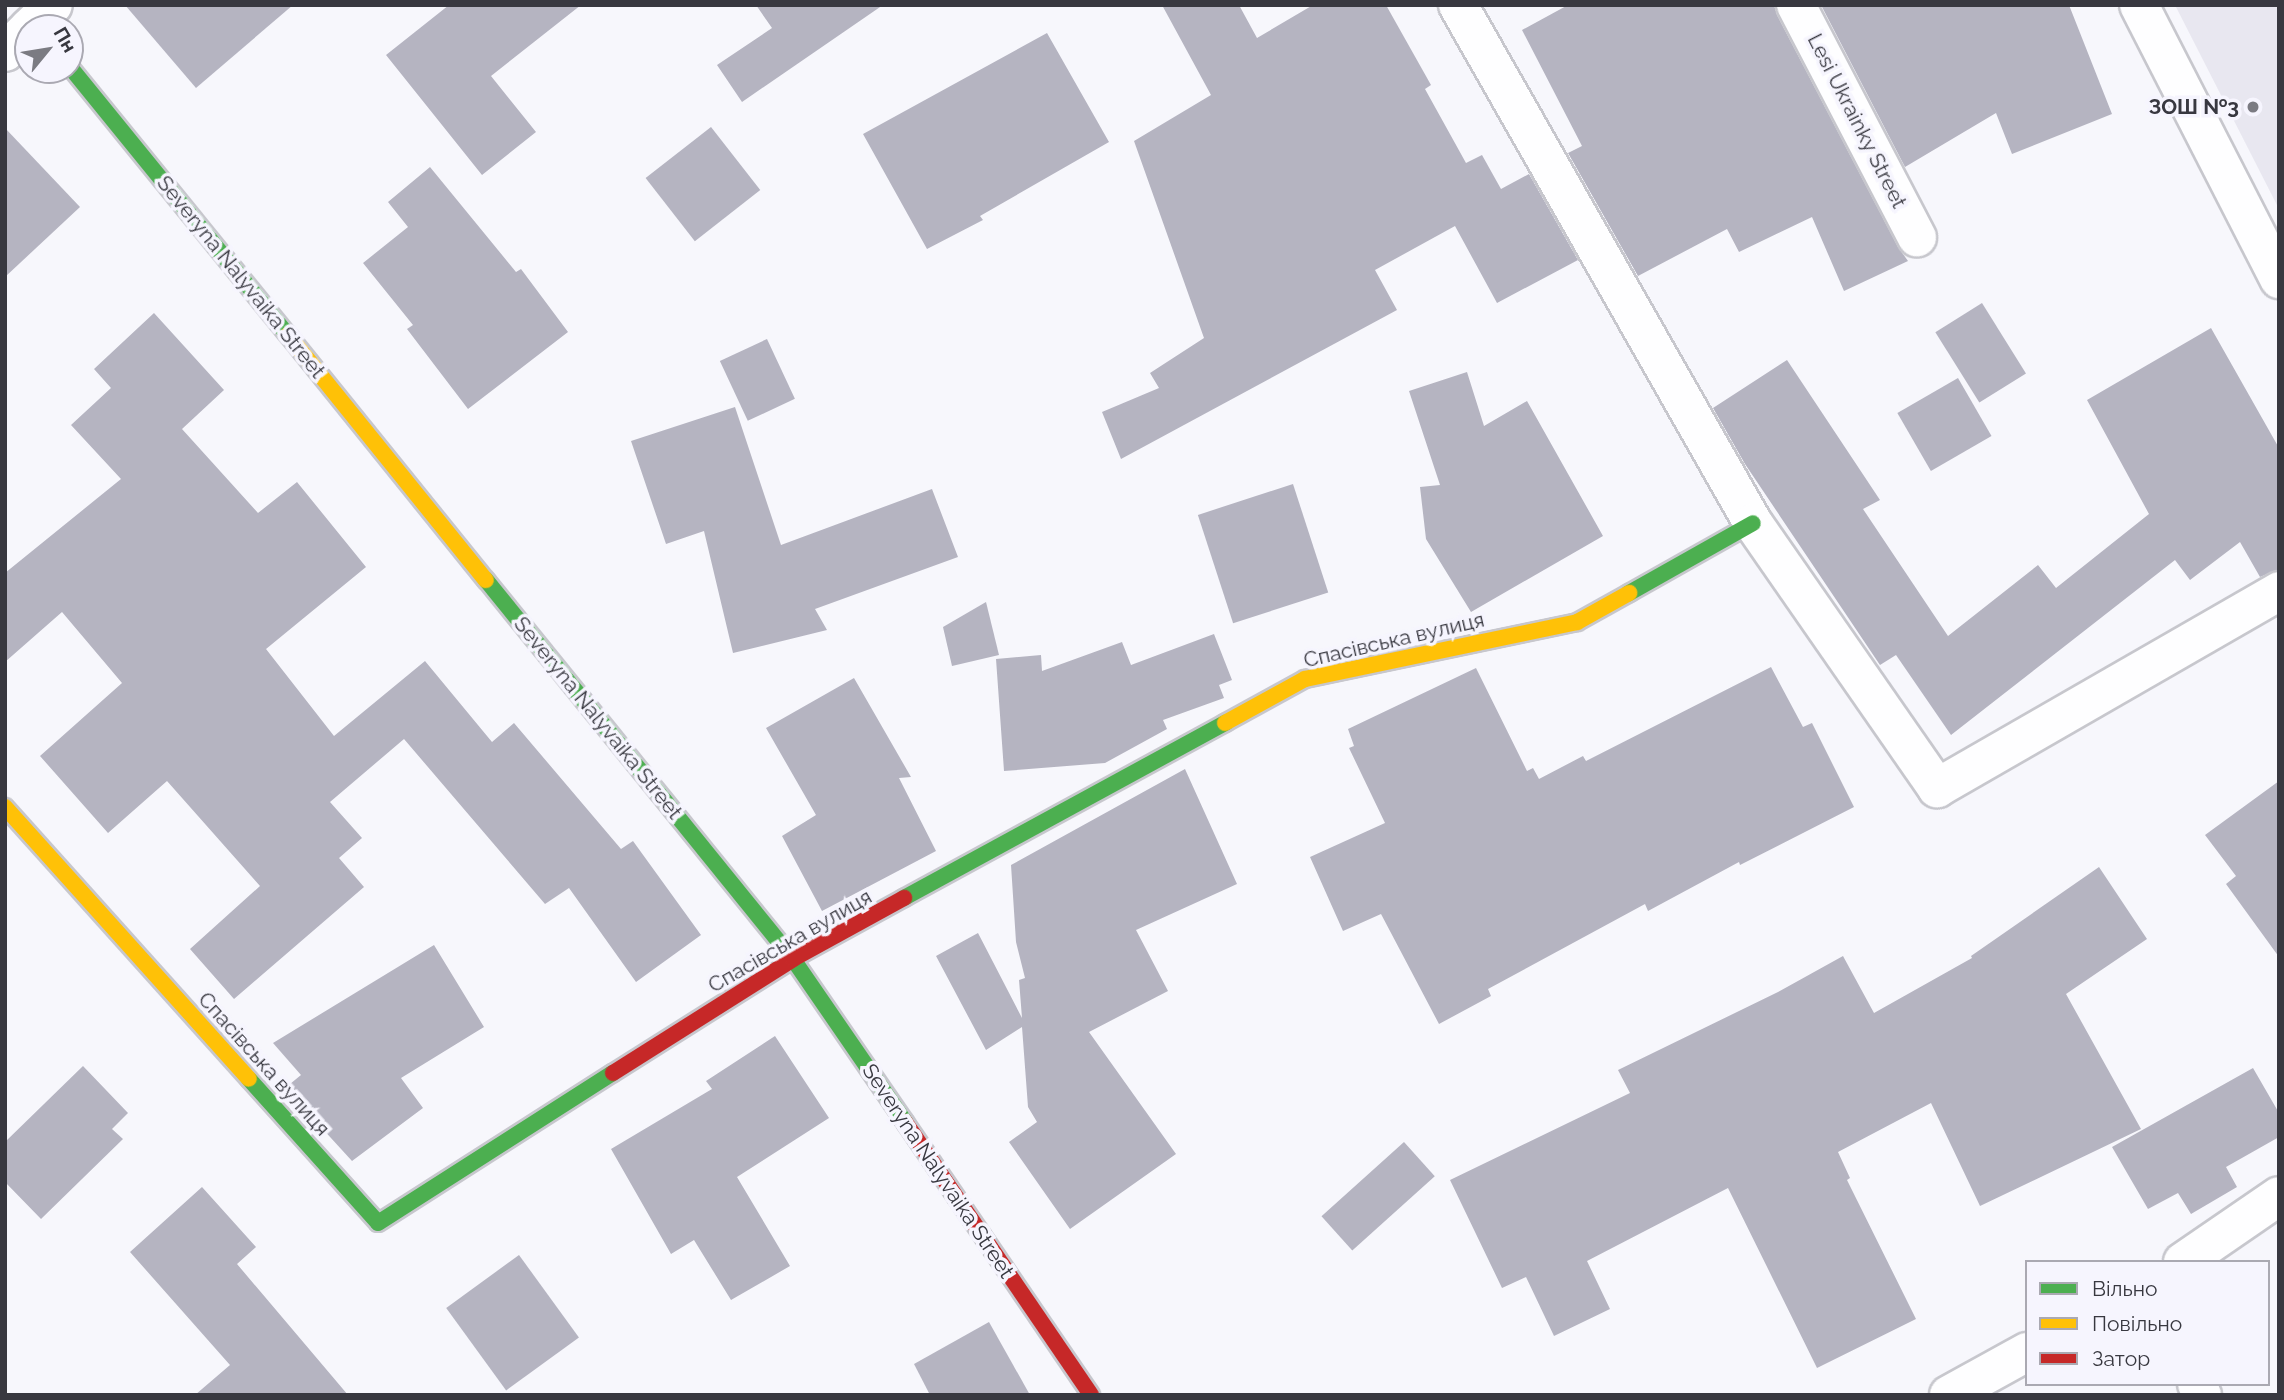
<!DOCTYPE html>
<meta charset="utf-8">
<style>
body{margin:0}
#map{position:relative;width:2284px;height:1400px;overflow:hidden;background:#f7f7fc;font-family:Raleway,sans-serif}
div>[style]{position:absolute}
.built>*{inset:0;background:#e8e7f0}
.building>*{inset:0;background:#b5b4c1;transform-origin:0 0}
.roads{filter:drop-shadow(2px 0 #c7c7cd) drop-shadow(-2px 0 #c7c7cd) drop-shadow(0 2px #c7c7cd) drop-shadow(0 -2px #c7c7cd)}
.street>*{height:38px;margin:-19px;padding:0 19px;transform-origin:19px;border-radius:19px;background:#fefeff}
.fast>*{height:16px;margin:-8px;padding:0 8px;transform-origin:8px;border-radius:8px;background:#4caf50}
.slow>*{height:16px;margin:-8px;padding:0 8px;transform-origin:8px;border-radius:8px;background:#ffc107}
.jam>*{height:16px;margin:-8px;padding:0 8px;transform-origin:8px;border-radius:8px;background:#c62828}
.dots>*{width:19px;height:19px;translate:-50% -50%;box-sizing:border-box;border:4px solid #f6f5fe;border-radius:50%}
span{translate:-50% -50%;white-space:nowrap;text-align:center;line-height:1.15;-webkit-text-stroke:7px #f6f5fe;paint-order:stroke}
.poi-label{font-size:21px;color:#383840;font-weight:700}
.right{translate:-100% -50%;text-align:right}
.street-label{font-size:21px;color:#383840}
.frame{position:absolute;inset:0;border:7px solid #383840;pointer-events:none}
.legend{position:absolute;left:2025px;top:1260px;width:245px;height:126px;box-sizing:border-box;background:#f6f5fe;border:2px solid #aaa9b2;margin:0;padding:9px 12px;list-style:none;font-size:21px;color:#383840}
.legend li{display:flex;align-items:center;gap:14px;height:35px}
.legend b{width:35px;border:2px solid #aaa9b2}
.north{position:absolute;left:14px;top:14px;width:70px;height:70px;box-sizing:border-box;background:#f6f5fe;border:2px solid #aaa9b2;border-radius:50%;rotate:60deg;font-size:19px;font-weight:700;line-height:28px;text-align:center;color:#383840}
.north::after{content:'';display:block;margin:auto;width:24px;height:32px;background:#7b7b82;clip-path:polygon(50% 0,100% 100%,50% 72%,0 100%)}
</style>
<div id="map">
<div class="built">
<div style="clip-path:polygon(2175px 5px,2279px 5px,2279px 209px)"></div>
</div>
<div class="building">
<div style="clip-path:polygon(125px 5px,293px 5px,196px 88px)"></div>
<div style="clip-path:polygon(449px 5px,581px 5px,491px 76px,536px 132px,482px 175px,386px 55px)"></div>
<div style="clip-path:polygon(756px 5px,883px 5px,742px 102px,717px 65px,772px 28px)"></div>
<div style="clip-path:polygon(1162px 5px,1239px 5px,1257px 38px,1313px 5px,1386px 5px,1431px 85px,1425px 89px,1466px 163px,1482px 155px,1501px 189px,1529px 174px,1578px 260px,1497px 303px,1455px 226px,1375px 270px,1397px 310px,1121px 459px,1102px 412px,1159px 388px,1150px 373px,1204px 338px,1134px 141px,1211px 95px)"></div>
<div style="clip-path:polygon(1568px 5px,1774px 5px,1777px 15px,1898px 247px,1908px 261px,1844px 291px,1812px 217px,1739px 252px,1727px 229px,1638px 276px,1568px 153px,1582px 146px,1522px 30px)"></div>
<div style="clip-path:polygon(1821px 5px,2069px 5px,2112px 114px,2012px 154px,1996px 113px,1905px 167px)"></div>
<div style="clip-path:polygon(1047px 33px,1109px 142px,980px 216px,983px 220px,927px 249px,863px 134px)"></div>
<div style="left:711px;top:127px;width:80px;height:83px;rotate:52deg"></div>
<div style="clip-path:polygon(5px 128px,80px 207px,5px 277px)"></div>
<div style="clip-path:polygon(430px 167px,516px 272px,521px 269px,568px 332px,468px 409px,407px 329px,413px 325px,363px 263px,408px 227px,388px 202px)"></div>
<div style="left:1982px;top:303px;width:83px;height:55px;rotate:58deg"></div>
<div style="clip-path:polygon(154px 313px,224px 390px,182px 429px,258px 513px,297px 482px,366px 567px,266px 649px,334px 736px,425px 661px,492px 742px,514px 723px,621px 849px,633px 841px,701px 935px,636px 982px,569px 888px,545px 904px,404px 739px,330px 802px,362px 838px,339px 858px,364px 887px,234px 999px,190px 949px,260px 886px,167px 781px,108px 833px,40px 756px,122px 683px,62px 612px,5px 662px,5px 573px,121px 479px,71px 425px,111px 388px,94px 369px)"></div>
<div style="clip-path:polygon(2211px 328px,2279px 448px,2279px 569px,2260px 577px,2240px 542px,2190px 580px,2175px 560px,1951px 735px,1896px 655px,1880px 665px,1745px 464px,1713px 408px,1787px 360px,1880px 500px,1863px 509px,1948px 636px,2038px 565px,2056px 588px,2149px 514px,2087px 400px)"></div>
<div style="left:767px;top:339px;width:66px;height:52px;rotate:65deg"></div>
<div style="clip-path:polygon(1467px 372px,1484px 426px,1527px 401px,1603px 536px,1471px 612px,1426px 539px,1420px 487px,1440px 485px,1409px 391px)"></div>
<div style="left:1958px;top:378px;width:67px;height:70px;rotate:60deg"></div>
<div style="clip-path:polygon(735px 407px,781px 545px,932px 489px,958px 557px,815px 609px,827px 630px,733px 653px,704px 531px,666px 544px,631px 441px)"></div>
<div style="left:1293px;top:484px;width:114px;height:100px;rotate:72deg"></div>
<div style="clip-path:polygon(986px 602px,999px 655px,952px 666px,943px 627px)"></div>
<div style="clip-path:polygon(1214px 634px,1232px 680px,1219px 685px,1224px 698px,1163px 720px,1167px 729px,1105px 763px,1004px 771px,996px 659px,1041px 655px,1042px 671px,1122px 642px,1131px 665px)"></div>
<div style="clip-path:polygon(1771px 667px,1803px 727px,1812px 723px,1854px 807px,1740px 865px,1739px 862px,1648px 911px,1645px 904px,1488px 989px,1491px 996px,1439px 1024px,1381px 914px,1343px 931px,1310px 857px,1385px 823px,1349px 748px,1354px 746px,1348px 729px,1476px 668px,1527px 771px,1533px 768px,1539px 779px,1583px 756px,1586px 761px)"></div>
<div style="clip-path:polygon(854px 678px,911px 777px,899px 778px,936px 851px,822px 911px,782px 836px,816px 815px,766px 728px)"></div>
<div style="clip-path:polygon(1185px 769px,1237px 884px,1136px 930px,1168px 991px,1089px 1032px,1176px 1154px,1070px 1229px,1009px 1142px,1037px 1122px,1028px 1107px,1022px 1027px,986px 1050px,936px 956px,978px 933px,1022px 1018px,1019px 980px,1025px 978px,1016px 942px,1011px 865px)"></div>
<div style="clip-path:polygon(2279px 781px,2279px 957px,2226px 884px,2236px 876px,2205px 835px)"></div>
<div style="clip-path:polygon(2099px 867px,2147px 939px,2066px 994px,2141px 1129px,1980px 1206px,1931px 1103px,1838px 1152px,1850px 1178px,1847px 1180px,1916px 1319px,1817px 1368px,1728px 1188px,1587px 1261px,1610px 1309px,1554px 1336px,1526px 1277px,1502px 1288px,1450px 1180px,1630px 1093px,1618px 1070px,1778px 992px,1843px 956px,1874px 1013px,1972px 958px,1971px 956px)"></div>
<div style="clip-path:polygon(434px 945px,484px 1027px,401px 1078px,423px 1108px,352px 1161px,320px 1126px,290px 1084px,301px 1075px,273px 1043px)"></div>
<div style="clip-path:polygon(775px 1036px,829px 1118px,737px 1177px,790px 1266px,731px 1300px,694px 1240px,671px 1254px,611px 1149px,712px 1089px,706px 1081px)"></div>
<div style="clip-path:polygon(83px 1066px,128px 1113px,112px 1129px,123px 1139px,41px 1219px,5px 1182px,5px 1142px)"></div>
<div style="clip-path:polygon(2253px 1068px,2279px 1113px,2279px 1137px,2226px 1167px,2237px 1187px,2191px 1214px,2178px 1193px,2148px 1209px,2112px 1147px)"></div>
<div style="left:1404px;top:1142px;width:46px;height:111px;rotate:48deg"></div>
<div style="clip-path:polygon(202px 1187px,256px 1247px,237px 1264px,348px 1395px,195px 1395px,230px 1365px,130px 1252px)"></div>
<div style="left:519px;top:1255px;width:102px;height:90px;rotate:54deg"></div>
<div style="clip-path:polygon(989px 1322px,1030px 1395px,930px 1395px,914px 1364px)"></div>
</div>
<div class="roads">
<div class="street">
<div style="left:1458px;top:5px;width:596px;rotate:60.34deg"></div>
<div style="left:1753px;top:523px;width:323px;rotate:55.2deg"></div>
<div style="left:1937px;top:788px;width:395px;rotate:-29.9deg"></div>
<div style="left:1796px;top:5px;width:262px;rotate:62.5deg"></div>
<div style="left:2139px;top:5px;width:308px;rotate:62.9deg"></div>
<div style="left:29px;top:28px;width:33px;rotate:-44deg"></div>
<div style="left:5px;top:52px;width:33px;rotate:-45deg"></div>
<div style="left:2183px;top:1262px;width:116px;rotate:-34.5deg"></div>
<div style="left:2197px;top:1384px;width:12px;rotate:66deg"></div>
<div style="left:1949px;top:1395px;width:89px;rotate:-28.9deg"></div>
</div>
<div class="fast">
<div style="left:70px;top:67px;width:345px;rotate:50.9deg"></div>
<div style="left:486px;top:580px;width:488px;rotate:51deg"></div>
<div style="left:793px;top:959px;width:198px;rotate:55.5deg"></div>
<div style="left:1629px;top:593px;width:142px;rotate:-29.4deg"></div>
<div style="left:904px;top:898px;width:366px;rotate:-28.6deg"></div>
<div style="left:249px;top:1079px;width:193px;rotate:48.1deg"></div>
<div style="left:378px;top:1223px;width:279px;rotate:-32.6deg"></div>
</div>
<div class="slow">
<div style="left:288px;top:335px;width:315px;rotate:51.1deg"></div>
<div style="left:1225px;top:723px;width:91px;rotate:-28.8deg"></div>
<div style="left:1305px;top:679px;width:278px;rotate:-11.8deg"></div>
<div style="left:1577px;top:622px;width:60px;rotate:-29.1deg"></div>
<div style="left:5px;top:807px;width:365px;rotate:48.1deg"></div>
</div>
<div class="jam">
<div style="left:613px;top:1073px;width:213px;rotate:-32.3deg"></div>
<div style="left:793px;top:959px;width:127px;rotate:-28.8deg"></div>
<div style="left:905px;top:1122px;width:330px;rotate:55.7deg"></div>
</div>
</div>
<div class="dots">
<div style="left:2253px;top:107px;background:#7b7b82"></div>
</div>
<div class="poi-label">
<span class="right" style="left:2239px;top:107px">ЗОШ №3</span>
</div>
<div class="street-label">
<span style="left:1857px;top:121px;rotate:63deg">Lesi Ukrainky Street</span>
<span style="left:241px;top:277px;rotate:51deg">Severyna Nalyvaika Street</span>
<span style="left:1394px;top:640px;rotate:-13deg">Спасівська вулиця</span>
<span style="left:598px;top:718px;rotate:51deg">Severyna Nalyvaika Street</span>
<span style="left:790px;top:941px;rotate:-30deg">Спасівська вулиця</span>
<span style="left:264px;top:1064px;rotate:48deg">Спасівська вулиця</span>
<span style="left:938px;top:1171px;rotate:56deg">Severyna Nalyvaika Street</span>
</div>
<div class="frame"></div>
<ul class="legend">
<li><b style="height:9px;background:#4caf50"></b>Вільно</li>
<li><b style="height:9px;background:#ffc107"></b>Повільно</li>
<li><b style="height:9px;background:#c62828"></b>Затор</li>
</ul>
<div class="north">Пн</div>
</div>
